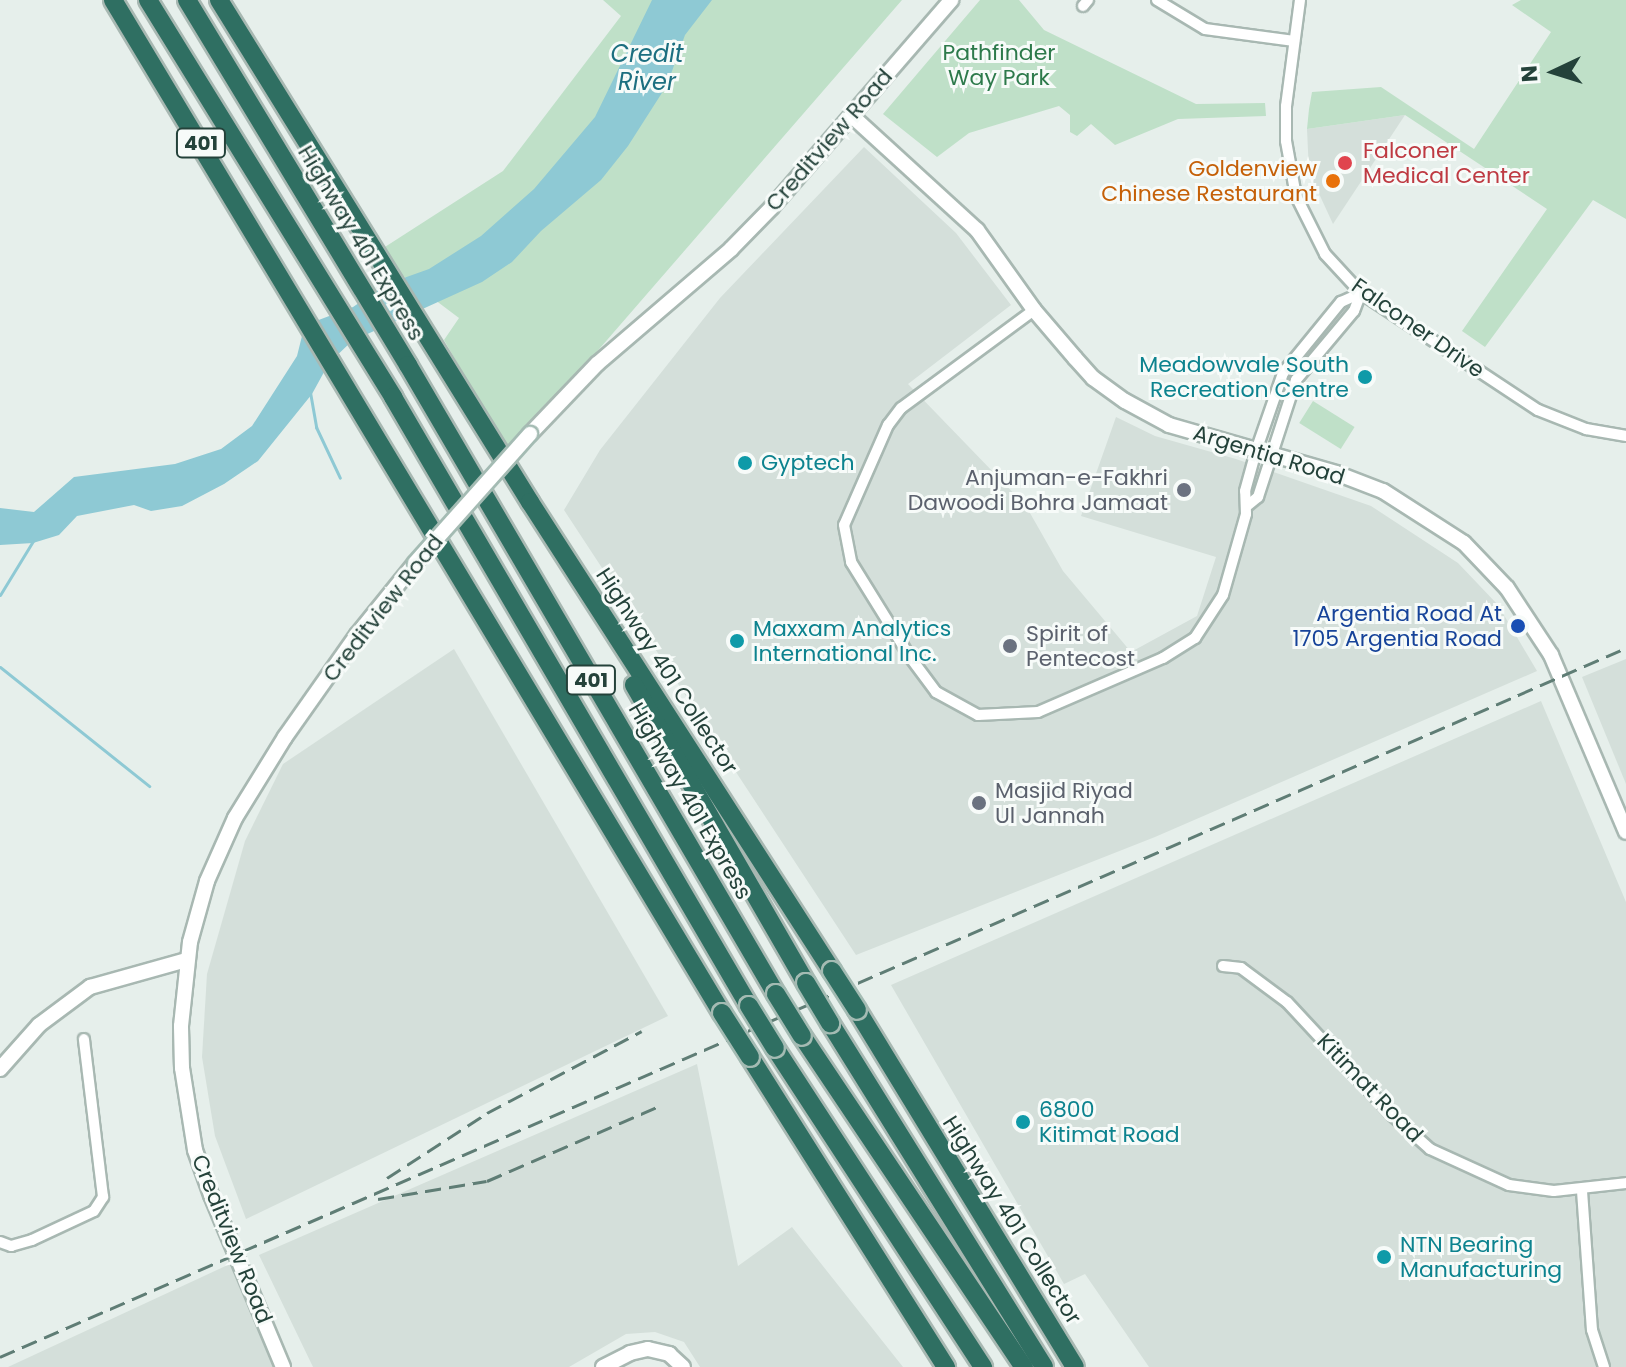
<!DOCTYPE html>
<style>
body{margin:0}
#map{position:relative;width:1626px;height:1367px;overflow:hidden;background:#e6efeb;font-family:Poppins,sans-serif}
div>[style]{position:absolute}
.built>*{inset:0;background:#d4dfda}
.green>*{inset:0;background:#bfe0c8;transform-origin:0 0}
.water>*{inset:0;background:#8ec9d4}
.stream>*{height:3px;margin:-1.5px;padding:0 1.5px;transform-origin:1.5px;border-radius:1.5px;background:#8ec9d4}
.roads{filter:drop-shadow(2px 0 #a8b8b2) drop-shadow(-2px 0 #a8b8b2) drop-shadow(0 2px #a8b8b2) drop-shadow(0 -2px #a8b8b2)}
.street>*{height:10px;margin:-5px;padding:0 5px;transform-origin:5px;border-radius:5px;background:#fff}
.secondary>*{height:14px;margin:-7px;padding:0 7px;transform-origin:7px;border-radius:7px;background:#fff}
.highway>*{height:18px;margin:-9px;padding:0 9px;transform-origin:9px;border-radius:9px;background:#2f6f62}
.rail>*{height:3px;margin-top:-1.5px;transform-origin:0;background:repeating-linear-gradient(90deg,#5f7d75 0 16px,transparent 0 24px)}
.bridges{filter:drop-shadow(2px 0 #a4bbb3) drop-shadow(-2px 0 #a4bbb3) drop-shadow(0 2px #a4bbb3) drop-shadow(0 -2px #a4bbb3)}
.secondary-bridge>*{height:14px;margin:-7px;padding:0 7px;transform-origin:7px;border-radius:7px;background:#fff}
.highway-bridge>*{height:18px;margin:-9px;padding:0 9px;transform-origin:9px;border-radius:9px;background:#2f6f62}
.dots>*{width:22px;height:22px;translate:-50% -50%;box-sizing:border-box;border:4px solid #f7fbf9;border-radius:50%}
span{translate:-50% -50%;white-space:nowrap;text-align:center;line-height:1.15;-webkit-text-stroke:6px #f7fbf9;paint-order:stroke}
.shield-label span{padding:2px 6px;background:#f7fbf9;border:2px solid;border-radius:6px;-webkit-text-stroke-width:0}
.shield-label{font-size:20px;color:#24423a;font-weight:700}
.park-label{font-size:22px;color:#2d7a4b}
.street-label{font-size:22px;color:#24423a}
.health-label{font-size:22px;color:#be3a42}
.left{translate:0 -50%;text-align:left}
.food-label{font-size:22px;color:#c56008}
.right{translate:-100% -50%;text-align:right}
.culture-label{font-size:22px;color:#0d838f}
.worship-label{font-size:22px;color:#5b616d}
.transit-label{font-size:22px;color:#164399}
.water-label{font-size:24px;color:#1c6f80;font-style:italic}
.north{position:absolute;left:1514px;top:32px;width:80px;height:80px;-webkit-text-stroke:6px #f7fbf9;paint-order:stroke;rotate:266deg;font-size:22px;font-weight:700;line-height:32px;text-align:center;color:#24423a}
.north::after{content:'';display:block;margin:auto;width:28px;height:36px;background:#24423a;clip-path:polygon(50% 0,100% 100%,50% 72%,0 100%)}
</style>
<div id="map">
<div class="built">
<div style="clip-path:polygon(1405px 115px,1333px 224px,1309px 172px,1307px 129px)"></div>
<div style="clip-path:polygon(864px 147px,956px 233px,1011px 305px,908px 384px,1026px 506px,1063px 571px,1131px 652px,1197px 616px,1216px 557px,1081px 516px,1116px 417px,1155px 436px,1236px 459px,1371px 506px,1458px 563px,1498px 605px,1537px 671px,1155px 837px,856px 955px,564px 510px,600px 450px,720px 298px)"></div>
<div style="clip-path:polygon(454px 649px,668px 1016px,246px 1219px,215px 1136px,202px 1057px,207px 974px,245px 841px,283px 764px)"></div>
<div style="clip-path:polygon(1626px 659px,1626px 784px,1582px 677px)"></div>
<div style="clip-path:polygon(1541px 701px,1626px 902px,1626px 1367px,1149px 1367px,1085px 1274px,1064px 1284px,891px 985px)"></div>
<div style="clip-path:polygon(697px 1064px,738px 1266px,792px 1227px,903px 1367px,700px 1367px,684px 1342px,655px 1332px,626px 1334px,569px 1367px,313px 1367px,259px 1255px)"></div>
<div style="clip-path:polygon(232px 1263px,277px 1367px,8px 1367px)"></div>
</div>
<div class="green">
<div style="clip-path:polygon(603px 0,902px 0,509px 453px,444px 340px,459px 318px,374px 254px,503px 171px,621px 16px)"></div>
<div style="clip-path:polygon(980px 0,1019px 0,1044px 30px,1196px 104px,1265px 103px,1266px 116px,1178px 119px,1115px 145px,1091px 124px,1077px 136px,1070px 132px,1070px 115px,1059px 106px,969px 133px,937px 157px,883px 114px)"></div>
<div style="clip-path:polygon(1521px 0,1626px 0,1626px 219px,1593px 200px,1485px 347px,1462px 331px,1547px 209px,1405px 115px,1307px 129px,1309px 109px,1312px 92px,1381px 87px,1474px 149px,1551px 32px,1512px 5px)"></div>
<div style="left:1313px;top:401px;width:49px;height:26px;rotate:32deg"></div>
</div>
<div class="water">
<div style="clip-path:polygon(652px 0,712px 0,685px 35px,667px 85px,628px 146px,601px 180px,541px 231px,512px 262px,482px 282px,352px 341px,329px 363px,312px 394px,258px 461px,224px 484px,182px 506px,151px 511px,134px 505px,77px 516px,59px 535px,33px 543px,0 545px,0 508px,34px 512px,74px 477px,175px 464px,221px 449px,252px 426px,297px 356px,302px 336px,316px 321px,353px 307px,387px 284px,429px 269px,481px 236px,534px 189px,595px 117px)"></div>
</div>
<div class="stream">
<div style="left:310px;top:392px;width:36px;rotate:80deg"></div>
<div style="left:316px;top:427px;width:56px;rotate:64.8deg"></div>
<div style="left:0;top:595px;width:63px;rotate:-58.6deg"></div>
<div style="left:0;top:667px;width:191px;rotate:38.6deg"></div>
</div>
<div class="roads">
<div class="street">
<div style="left:1157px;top:0;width:56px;rotate:31.1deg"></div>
<div style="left:1205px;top:29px;width:90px;rotate:7.7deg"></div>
<div style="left:1300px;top:0;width:107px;rotate:97.5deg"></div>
<div style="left:1286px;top:106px;width:35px;rotate:90deg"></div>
<div style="left:1286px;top:141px;width:56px;rotate:79.7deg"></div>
<div style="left:1296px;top:196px;width:65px;rotate:63.4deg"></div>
<div style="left:1325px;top:254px;width:53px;rotate:47.3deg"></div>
<div style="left:1361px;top:293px;width:212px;rotate:33.5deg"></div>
<div style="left:1538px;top:410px;width:52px;rotate:21.6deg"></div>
<div style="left:1586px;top:429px;width:41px;rotate:9.9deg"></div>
<div style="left:1083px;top:6px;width:8px;rotate:-50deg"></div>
<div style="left:1034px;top:310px;width:165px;rotate:143.6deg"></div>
<div style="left:901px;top:408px;width:21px;rotate:127deg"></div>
<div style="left:888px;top:425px;width:109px;rotate:113.7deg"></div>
<div style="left:844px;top:525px;width:38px;rotate:79deg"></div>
<div style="left:851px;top:562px;width:112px;rotate:58.2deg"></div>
<div style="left:910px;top:657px;width:44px;rotate:53.4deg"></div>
<div style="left:936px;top:692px;width:48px;rotate:28.7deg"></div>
<div style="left:978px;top:715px;width:60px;rotate:-2.9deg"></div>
<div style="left:1038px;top:712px;width:136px;rotate:-23.4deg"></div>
<div style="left:1163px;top:658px;width:38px;rotate:-32deg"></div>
<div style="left:1195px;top:638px;width:51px;rotate:-56.9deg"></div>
<div style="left:1223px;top:595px;width:84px;rotate:-74.1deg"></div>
<div style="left:1246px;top:514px;width:23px;rotate:-92deg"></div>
<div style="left:1245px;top:491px;width:41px;rotate:-74.6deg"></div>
<div style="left:1256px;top:451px;width:83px;rotate:-70.9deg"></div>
<div style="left:1283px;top:373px;width:92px;rotate:-50.8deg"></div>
<div style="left:1341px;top:302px;width:22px;rotate:-24deg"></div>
<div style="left:1248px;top:505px;width:13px;rotate:-39deg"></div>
<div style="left:1258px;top:497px;width:123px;rotate:-72deg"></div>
<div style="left:1296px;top:380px;width:90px;rotate:-50deg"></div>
<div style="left:1354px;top:311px;width:19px;rotate:-69deg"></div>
<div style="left:1223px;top:966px;width:18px;rotate:6deg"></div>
<div style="left:1241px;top:968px;width:57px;rotate:36.5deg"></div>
<div style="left:1287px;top:1002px;width:154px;rotate:47.1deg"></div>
<div style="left:1392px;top:1115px;width:51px;rotate:41.8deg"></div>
<div style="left:1430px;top:1149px;width:87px;rotate:24.5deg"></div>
<div style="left:1509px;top:1185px;width:45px;rotate:7.6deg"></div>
<div style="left:1554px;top:1191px;width:72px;rotate:-6.3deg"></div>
<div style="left:1582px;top:1191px;width:139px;rotate:85.9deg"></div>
<div style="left:1592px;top:1330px;width:39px;rotate:72deg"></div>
<div style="left:0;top:1242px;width:12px;rotate:20deg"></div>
<div style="left:11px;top:1246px;width:22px;rotate:-16deg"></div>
<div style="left:32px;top:1240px;width:68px;rotate:-25.1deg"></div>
<div style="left:94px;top:1211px;width:17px;rotate:-57deg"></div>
<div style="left:103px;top:1197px;width:159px;rotate:-96.9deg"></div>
</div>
<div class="secondary">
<div style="left:852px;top:116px;width:169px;rotate:42.4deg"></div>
<div style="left:977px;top:230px;width:98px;rotate:54.5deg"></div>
<div style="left:1034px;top:310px;width:63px;rotate:49.5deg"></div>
<div style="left:1075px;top:358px;width:27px;rotate:48deg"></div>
<div style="left:1093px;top:378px;width:39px;rotate:36deg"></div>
<div style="left:1125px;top:401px;width:50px;rotate:28.6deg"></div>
<div style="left:1169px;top:425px;width:174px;rotate:16deg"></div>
<div style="left:1336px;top:473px;width:50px;rotate:21deg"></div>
<div style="left:1383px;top:491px;width:96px;rotate:32.7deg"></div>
<div style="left:1464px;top:543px;width:62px;rotate:46.3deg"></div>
<div style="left:1507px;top:588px;width:80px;rotate:56.7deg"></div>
<div style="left:1551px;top:655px;width:192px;rotate:67deg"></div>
<div style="left:530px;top:434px;width:97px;rotate:-46.3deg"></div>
<div style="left:597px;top:364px;width:177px;rotate:-40.6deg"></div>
<div style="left:731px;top:249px;width:59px;rotate:-45.7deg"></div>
<div style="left:772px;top:207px;width:274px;rotate:-49.1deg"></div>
<div style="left:0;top:1069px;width:59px;rotate:-48.4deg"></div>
<div style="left:39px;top:1025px;width:64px;rotate:-36.7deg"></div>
<div style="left:90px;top:987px;width:101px;rotate:-15.6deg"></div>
<div style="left:283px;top:1367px;width:186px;rotate:-112.7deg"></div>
<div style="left:211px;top:1195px;width:48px;rotate:-109.6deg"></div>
<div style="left:195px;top:1150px;width:83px;rotate:-99deg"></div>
<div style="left:182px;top:1068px;width:42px;rotate:-91.4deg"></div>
<div style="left:181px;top:1026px;width:84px;rotate:-83.9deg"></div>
<div style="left:190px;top:942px;width:63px;rotate:-74.4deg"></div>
<div style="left:207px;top:881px;width:69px;rotate:-66deg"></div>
<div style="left:235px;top:818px;width:95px;rotate:-58.3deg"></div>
<div style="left:285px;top:737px;width:125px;rotate:-54.8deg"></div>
<div style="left:357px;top:635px;width:92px;rotate:-51.1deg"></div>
<div style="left:603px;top:1367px;width:30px;rotate:-27deg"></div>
<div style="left:630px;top:1353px;width:18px;rotate:-13deg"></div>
<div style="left:648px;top:1349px;width:22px;rotate:13deg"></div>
<div style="left:669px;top:1354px;width:19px;rotate:43deg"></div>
</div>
<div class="highway">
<div style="left:113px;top:0;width:1182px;rotate:58.99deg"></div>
<div style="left:148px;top:0;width:467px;rotate:58.3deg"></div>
<div style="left:393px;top:397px;width:705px;rotate:59.69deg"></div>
<div style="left:187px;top:0;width:427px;rotate:58.8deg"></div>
<div style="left:408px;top:365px;width:729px;rotate:59.67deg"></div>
<div style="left:219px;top:0;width:591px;rotate:58.22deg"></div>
<div style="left:530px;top:502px;width:558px;rotate:57.22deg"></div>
<div style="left:634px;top:685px;width:344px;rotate:60deg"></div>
<div style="left:857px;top:1010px;width:418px;rotate:58.6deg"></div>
<div style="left:830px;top:1023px;width:405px;rotate:58.1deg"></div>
<div style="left:802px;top:1036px;width:399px;rotate:56.2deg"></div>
<div style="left:775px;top:1048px;width:381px;rotate:56.9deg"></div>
<div style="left:750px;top:1057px;width:367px;rotate:57.7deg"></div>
</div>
</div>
<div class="rail">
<div style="left:387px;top:1178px;width:119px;rotate:-33deg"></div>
<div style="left:487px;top:1113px;width:175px;rotate:-27.9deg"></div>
<div style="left:378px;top:1199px;width:110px;rotate:-9.4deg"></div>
<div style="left:487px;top:1181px;width:185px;rotate:-23.5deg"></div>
<div style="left:0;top:1357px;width:1774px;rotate:-23.56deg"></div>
</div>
<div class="bridges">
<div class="secondary-bridge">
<div style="left:415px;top:563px;width:173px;rotate:-48.3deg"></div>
</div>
<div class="highway-bridge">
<div style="left:832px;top:971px;width:46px;rotate:57.3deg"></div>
<div style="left:806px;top:983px;width:47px;rotate:59deg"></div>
<div style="left:776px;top:994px;width:49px;rotate:58.2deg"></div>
<div style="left:749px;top:1006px;width:49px;rotate:58.2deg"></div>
<div style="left:722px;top:1013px;width:52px;rotate:57.5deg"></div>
</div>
</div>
<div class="dots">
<div style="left:1345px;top:163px;background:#e0444e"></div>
<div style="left:1333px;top:181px;background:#e8710a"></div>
<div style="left:1365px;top:377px;background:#0f9aa8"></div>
<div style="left:745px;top:463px;background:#0f9aa8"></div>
<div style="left:1184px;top:490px;background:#6b7280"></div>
<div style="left:1518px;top:626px;background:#1a4fb4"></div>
<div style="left:737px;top:641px;background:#0f9aa8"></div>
<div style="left:1010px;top:646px;background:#6b7280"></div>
<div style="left:979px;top:803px;background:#6b7280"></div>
<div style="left:1023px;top:1122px;background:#0f9aa8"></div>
<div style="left:1384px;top:1257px;background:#0f9aa8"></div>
</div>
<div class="shield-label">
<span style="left:201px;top:143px">401</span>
<span style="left:591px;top:680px">401</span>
</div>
<div class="park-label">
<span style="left:999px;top:65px">Pathfinder<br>Way Park</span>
</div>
<div class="street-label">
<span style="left:829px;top:140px;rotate:-49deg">Creditview Road</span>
<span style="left:361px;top:243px;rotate:59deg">Highway 401 Express</span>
<span style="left:1418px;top:328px;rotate:35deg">Falconer Drive</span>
<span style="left:1269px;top:455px;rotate:17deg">Argentia Road</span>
<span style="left:383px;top:608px;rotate:-52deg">Creditview Road</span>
<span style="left:667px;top:671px;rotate:57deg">Highway 401 Collector</span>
<span style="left:690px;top:801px;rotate:60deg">Highway 401 Express</span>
<span style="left:1370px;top:1088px;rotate:46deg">Kitimat Road</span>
<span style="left:1012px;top:1220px;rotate:58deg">Highway 401 Collector</span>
<span style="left:232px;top:1239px;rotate:68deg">Creditview Road</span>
</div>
<div class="health-label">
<span class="left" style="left:1363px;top:163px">Falconer<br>Medical Center</span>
</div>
<div class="food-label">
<span class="right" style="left:1317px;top:181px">Goldenview<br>Chinese Restaurant</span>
</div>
<div class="culture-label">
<span class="right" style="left:1349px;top:377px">Meadowvale South<br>Recreation Centre</span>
<span class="left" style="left:761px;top:463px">Gyptech</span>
<span class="left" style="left:753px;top:641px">Maxxam Analytics<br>International Inc.</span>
<span class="left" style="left:1039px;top:1122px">6800<br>Kitimat Road</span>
<span class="left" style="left:1400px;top:1257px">NTN Bearing<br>Manufacturing</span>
</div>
<div class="worship-label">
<span class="right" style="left:1168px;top:490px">Anjuman-e-Fakhri<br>Dawoodi Bohra Jamaat</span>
<span class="left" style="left:1026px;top:646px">Spirit of<br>Pentecost</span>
<span class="left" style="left:995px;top:803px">Masjid Riyad<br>Ul Jannah</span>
</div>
<div class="transit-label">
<span class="right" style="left:1502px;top:626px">Argentia Road At<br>1705 Argentia Road</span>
</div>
<div class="water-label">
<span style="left:647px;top:68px">Credit<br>River</span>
</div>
<div class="north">N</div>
</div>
